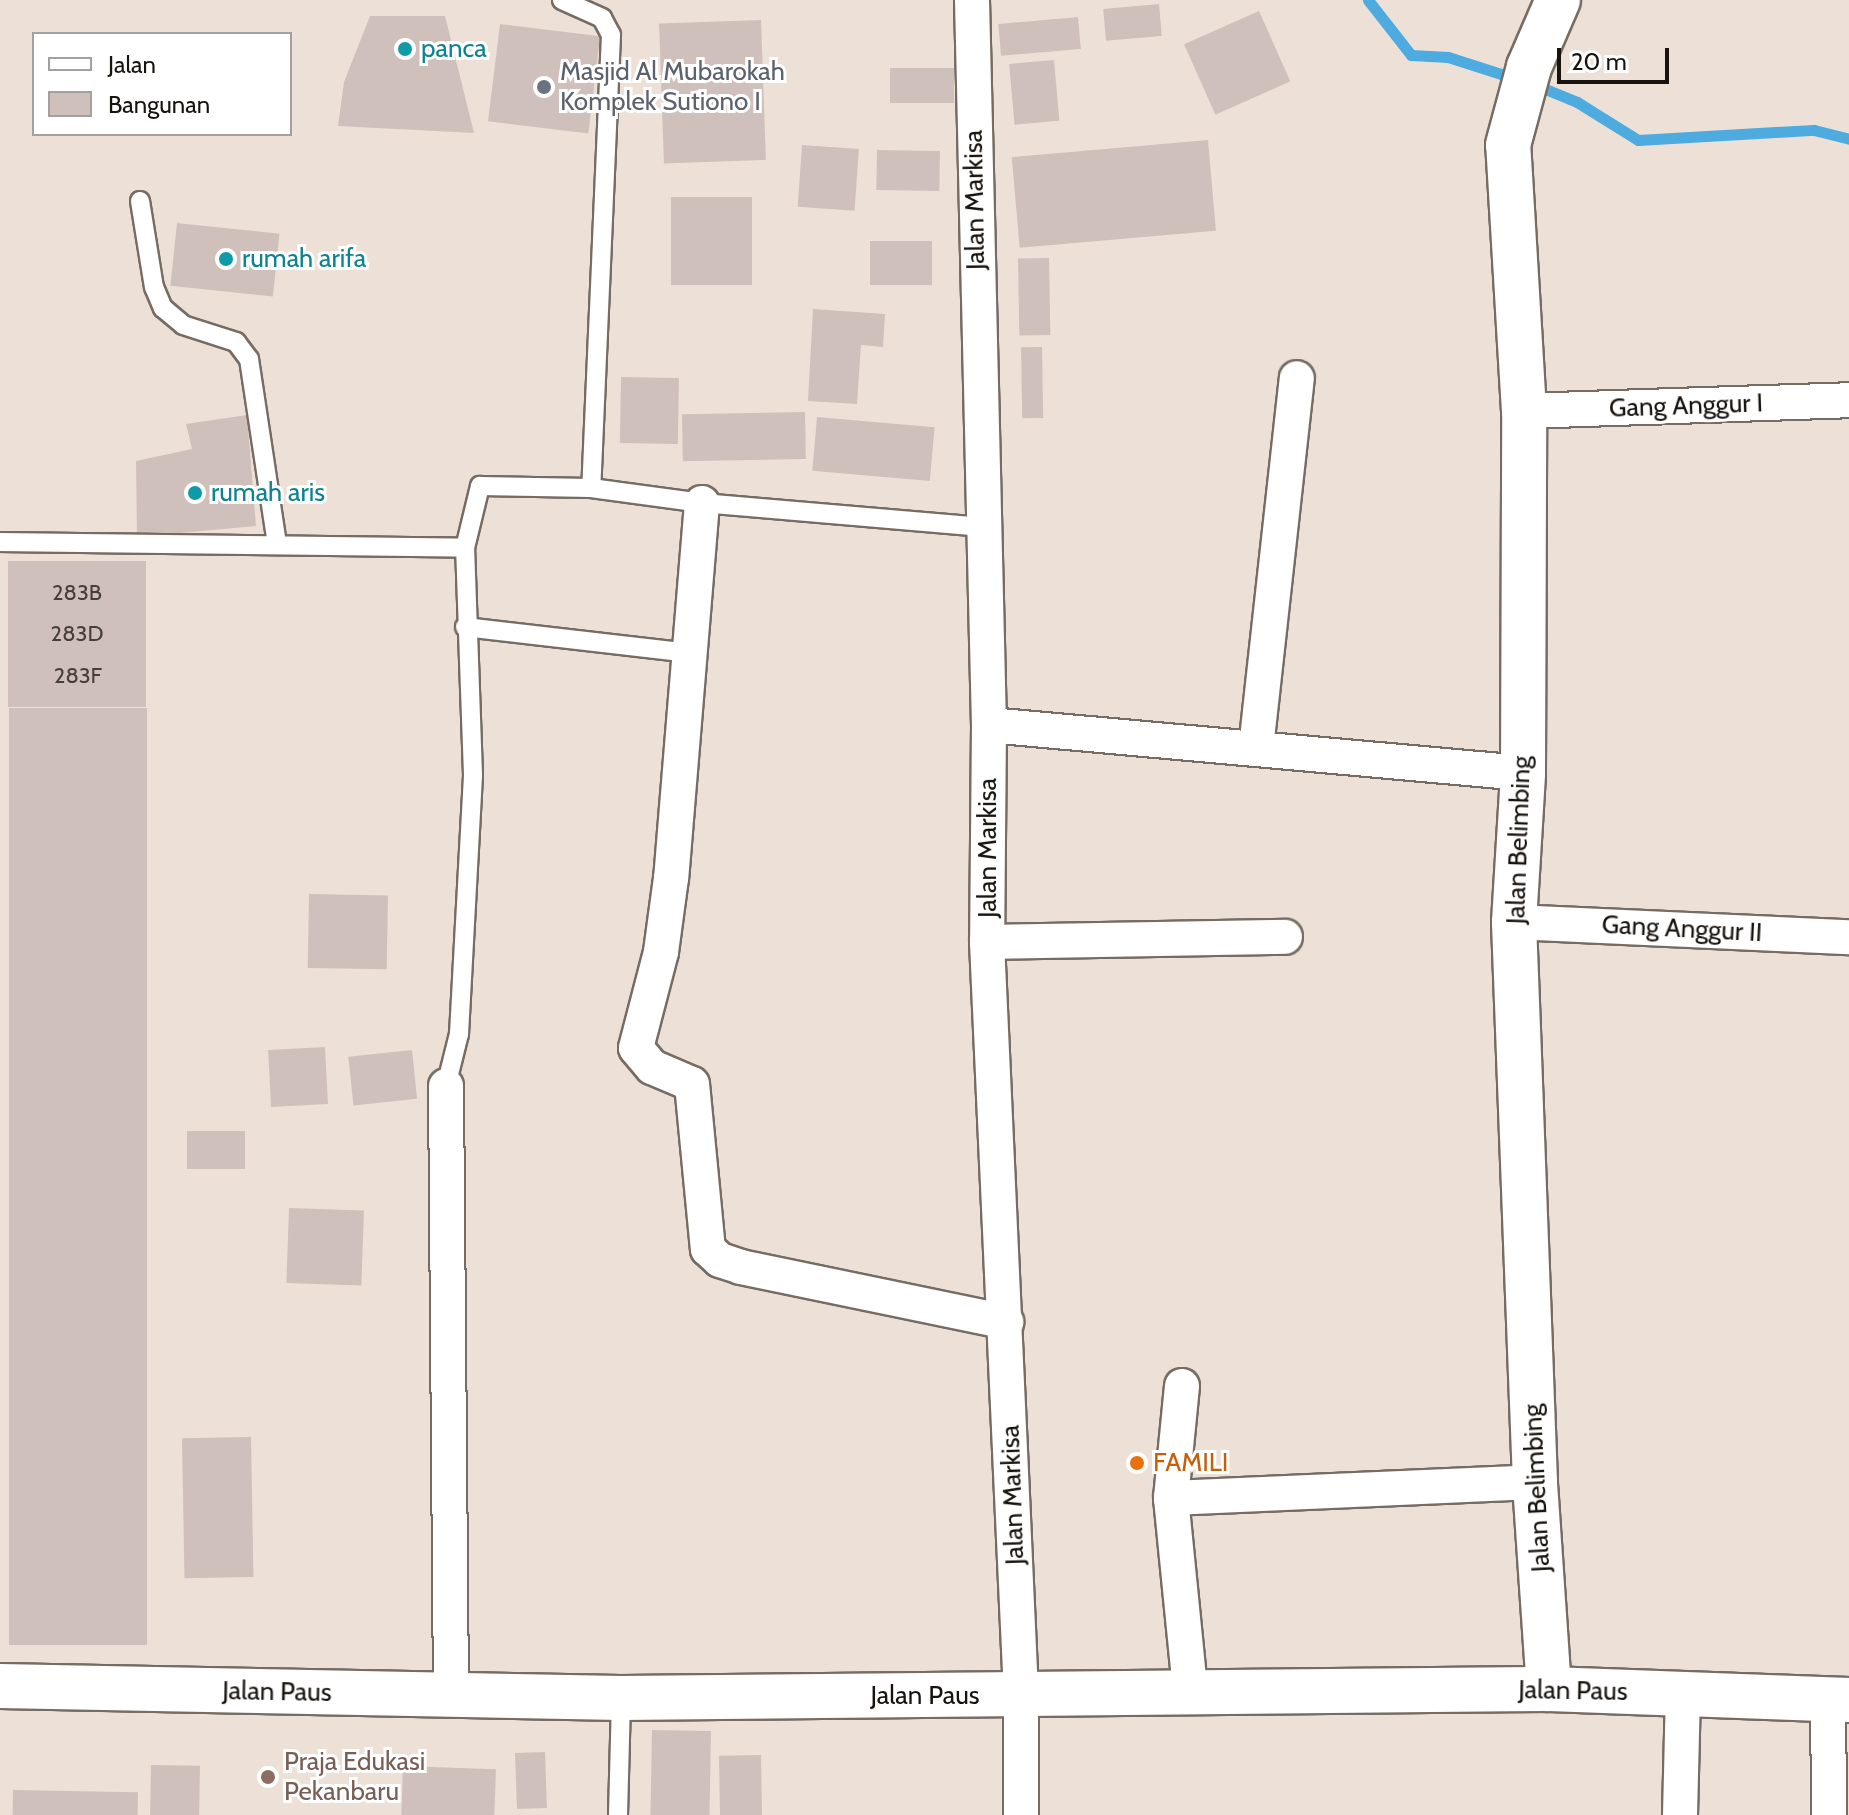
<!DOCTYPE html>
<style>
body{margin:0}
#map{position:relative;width:1849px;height:1815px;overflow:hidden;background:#ede1d7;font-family:Cabin,sans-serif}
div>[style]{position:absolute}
.stream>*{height:11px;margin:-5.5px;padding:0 5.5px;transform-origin:5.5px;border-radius:5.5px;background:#4eabe0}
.building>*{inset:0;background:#d0c0bc;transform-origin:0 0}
.roads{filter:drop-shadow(2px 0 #766c63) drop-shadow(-2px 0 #766c63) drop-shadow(0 2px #766c63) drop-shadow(0 -2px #766c63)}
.lane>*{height:18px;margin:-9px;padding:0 9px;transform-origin:9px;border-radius:9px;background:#fff}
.street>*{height:34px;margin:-17px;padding:0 17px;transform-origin:17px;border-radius:17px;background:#fff}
.secondary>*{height:44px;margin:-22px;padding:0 22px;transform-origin:22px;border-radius:22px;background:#fff}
.dots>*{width:22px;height:22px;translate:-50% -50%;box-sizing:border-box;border:4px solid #fff;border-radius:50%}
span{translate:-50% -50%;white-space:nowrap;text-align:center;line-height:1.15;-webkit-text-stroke:6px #fff;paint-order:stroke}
.number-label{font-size:22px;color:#453e3a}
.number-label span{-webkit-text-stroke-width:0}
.culture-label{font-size:26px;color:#0d838f}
.left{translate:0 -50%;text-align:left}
.worship-label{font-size:26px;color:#5b616d}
.street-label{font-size:26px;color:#17130f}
.food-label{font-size:26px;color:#c56008}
.education-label{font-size:26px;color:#785e54}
.legend{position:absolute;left:32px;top:32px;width:260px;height:104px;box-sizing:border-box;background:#fff;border:2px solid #a2a19f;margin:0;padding:10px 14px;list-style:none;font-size:24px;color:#17130f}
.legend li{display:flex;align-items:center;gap:16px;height:40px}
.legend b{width:40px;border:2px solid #a2a19f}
.scale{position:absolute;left:1557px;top:48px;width:112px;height:36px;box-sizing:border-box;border:4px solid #17130f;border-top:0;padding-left:10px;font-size:24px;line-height:28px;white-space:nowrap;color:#17130f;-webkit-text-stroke:6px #fff;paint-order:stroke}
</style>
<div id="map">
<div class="stream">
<div style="left:1368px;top:0;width:70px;rotate:52deg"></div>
<div style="left:1411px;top:55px;width:37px;rotate:3deg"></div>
<div style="left:1448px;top:57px;width:72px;rotate:17.7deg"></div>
<div style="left:1533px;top:84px;width:48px;rotate:22.2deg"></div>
<div style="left:1577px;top:102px;width:72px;rotate:31.9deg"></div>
<div style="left:1638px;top:140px;width:176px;rotate:-3.3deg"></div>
<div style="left:1814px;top:130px;width:36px;rotate:14deg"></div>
</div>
<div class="building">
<div style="left:1159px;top:4px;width:32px;height:56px;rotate:85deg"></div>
<div style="left:1259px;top:11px;width:77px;height:82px;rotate:66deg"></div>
<div style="clip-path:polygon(370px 16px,445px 16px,474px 133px,338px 126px,344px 82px)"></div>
<div style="left:1078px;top:17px;width:32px;height:80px;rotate:85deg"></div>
<div style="left:761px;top:20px;width:140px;height:102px;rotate:88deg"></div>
<div style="left:500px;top:24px;width:101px;height:98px;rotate:7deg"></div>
<div style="left:1054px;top:60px;width:61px;height:45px;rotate:85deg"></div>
<div style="left:890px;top:68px;width:64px;height:35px"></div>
<div style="left:1208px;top:140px;width:91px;height:197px;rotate:85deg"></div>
<div style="left:802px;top:145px;width:57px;height:62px;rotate:4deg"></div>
<div style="left:877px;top:150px;width:63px;height:40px;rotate:1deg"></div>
<div style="left:671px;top:197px;width:81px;height:88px"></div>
<div style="left:177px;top:223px;width:103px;height:63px;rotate:6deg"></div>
<div style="left:932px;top:241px;width:44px;height:62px;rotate:90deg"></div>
<div style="left:1049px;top:258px;width:77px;height:31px;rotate:89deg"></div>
<div style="clip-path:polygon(813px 309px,885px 314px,883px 347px,861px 345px,857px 404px,808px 401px)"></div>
<div style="left:1042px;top:347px;width:71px;height:21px;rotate:89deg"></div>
<div style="left:621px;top:377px;width:58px;height:66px;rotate:1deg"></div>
<div style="left:805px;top:412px;width:47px;height:123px;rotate:89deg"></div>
<div style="clip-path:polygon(247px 415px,256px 526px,137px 537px,136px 461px,192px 449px,186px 424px)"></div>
<div style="left:817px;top:417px;width:118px;height:54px;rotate:5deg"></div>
<div style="left:146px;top:561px;width:146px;height:138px;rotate:90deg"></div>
<div style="left:147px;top:708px;width:937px;height:138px;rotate:90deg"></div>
<div style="left:309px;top:894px;width:79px;height:74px;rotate:1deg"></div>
<div style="left:325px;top:1047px;width:57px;height:57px;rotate:87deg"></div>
<div style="left:412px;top:1050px;width:49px;height:64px;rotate:84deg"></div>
<div style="left:187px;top:1131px;width:58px;height:38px"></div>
<div style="left:289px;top:1208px;width:75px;height:75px;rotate:2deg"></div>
<div style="left:251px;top:1437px;width:140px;height:69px;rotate:89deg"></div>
<div style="left:652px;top:1730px;width:59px;height:85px;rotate:1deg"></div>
<div style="left:545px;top:1752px;width:56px;height:30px;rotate:88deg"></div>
<div style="left:761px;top:1755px;width:60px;height:42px;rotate:89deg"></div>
<div style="left:151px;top:1765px;width:49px;height:50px;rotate:1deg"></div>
<div style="left:403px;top:1766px;width:93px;height:49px;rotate:2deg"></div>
<div style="left:13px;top:1790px;width:125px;height:25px;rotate:1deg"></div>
</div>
<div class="roads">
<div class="lane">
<div style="left:562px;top:0;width:44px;rotate:24.2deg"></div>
<div style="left:602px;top:18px;width:19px;rotate:62deg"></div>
<div style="left:611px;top:35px;width:453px;rotate:92.5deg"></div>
<div style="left:140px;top:201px;width:87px;rotate:80.8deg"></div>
<div style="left:154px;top:287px;width:23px;rotate:67deg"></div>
<div style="left:163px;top:308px;width:26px;rotate:40deg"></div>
<div style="left:183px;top:325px;width:56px;rotate:17.8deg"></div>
<div style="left:236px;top:342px;width:21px;rotate:53deg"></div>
<div style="left:249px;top:359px;width:187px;rotate:81.4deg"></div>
<div style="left:0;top:542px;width:465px;rotate:0.7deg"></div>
<div style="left:465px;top:627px;width:226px;rotate:6.6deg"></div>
<div style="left:446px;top:1086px;width:54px;rotate:-76deg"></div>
<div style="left:459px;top:1034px;width:259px;rotate:-86.9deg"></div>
<div style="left:473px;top:775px;width:227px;rotate:-92deg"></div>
<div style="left:465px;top:548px;width:64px;rotate:-76.4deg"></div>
<div style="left:480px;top:486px;width:111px;rotate:1deg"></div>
<div style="left:591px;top:488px;width:112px;rotate:7.7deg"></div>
<div style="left:702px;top:503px;width:279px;rotate:4.9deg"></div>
<div style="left:618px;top:1815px;width:117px;rotate:-88.5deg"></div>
</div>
<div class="street">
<div style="left:972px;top:0;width:725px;rotate:88.66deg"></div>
<div style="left:989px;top:725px;width:217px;rotate:90.5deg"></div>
<div style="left:987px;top:942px;width:754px;rotate:87.41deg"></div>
<div style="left:1021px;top:1695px;width:120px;rotate:90deg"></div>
<div style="left:1524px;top:411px;width:325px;rotate:-1.9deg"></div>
<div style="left:702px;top:503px;width:376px;rotate:94.7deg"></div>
<div style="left:671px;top:878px;width:75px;rotate:97.7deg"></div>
<div style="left:661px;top:952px;width:99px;rotate:104.6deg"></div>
<div style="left:636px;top:1048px;width:25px;rotate:50deg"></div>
<div style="left:652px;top:1067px;width:43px;rotate:23deg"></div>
<div style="left:692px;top:1084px;width:166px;rotate:84.5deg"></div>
<div style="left:708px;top:1249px;width:16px;rotate:43deg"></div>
<div style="left:720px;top:1260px;width:22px;rotate:18deg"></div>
<div style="left:741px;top:1267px;width:271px;rotate:11.7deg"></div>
<div style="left:989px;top:725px;width:536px;rotate:5.14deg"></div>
<div style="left:1256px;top:748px;width:372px;rotate:-83.7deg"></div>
<div style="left:1514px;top:922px;width:335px;rotate:2.6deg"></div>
<div style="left:987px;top:942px;width:298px;rotate:-1deg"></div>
<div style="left:446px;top:1086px;width:609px;rotate:89.53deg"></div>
<div style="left:1182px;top:1386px;width:113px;rotate:95.6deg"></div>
<div style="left:1171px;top:1498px;width:192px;rotate:84.3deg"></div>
<div style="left:1171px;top:1498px;width:364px;rotate:-2.5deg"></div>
<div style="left:1828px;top:1696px;width:119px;rotate:89.5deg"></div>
<div style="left:1680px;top:1815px;width:121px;rotate:-88.6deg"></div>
</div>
<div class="secondary">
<div style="left:0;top:1686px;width:621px;rotate:1.11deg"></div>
<div style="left:621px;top:1698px;width:928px;rotate:-0.56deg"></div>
<div style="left:1549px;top:1689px;width:300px;rotate:2.1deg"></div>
<div style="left:1549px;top:1689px;width:207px;rotate:-93.9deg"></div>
<div style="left:1535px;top:1482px;width:560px;rotate:-92.15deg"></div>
<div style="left:1514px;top:922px;width:149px;rotate:-86.5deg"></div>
<div style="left:1523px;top:773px;width:362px;rotate:-89.8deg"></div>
<div style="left:1524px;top:411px;width:266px;rotate:-93.4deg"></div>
<div style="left:1508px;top:145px;width:81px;rotate:-74.9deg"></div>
<div style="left:1529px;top:67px;width:73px;rotate:-66.6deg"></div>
</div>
</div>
<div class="dots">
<div style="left:405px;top:49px;background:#0f9aa8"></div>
<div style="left:544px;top:87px;background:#6b7280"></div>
<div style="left:226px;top:259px;background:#0f9aa8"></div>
<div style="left:195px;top:493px;background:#0f9aa8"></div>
<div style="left:1137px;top:1463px;background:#e8710a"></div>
<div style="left:268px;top:1777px;background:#8d6e63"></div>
</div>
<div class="number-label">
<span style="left:77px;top:593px">283B</span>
<span style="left:77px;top:634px">283D</span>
<span style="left:78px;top:676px">283F</span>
</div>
<div class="culture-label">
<span class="left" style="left:421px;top:49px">panca</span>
<span class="left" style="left:242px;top:259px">rumah arifa</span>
<span class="left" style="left:211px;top:493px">rumah aris</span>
</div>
<div class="worship-label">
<span class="left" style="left:560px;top:87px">Masjid Al Mubarokah<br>Komplek Sutiono I</span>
</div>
<div class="street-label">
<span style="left:975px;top:200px;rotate:-91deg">Jalan Markisa</span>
<span style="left:1686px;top:406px;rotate:-2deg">Gang Anggur I</span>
<span style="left:1519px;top:840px;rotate:-88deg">Jalan Belimbing</span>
<span style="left:988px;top:848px;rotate:-90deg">Jalan Markisa</span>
<span style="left:1682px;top:929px;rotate:3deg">Gang Anggur II</span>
<span style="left:1537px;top:1488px;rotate:-93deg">Jalan Belimbing</span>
<span style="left:1013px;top:1495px;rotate:-92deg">Jalan Markisa</span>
<span style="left:1573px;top:1691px;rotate:1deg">Jalan Paus</span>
<span style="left:277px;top:1692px;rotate:1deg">Jalan Paus</span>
<span style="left:925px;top:1696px">Jalan Paus</span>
</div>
<div class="food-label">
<span class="left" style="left:1153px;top:1463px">FAMILI</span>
</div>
<div class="education-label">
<span class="left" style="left:284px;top:1777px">Praja Edukasi<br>Pekanbaru</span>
</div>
<ul class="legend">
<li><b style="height:10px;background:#fff"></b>Jalan</li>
<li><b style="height:22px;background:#d0c0bc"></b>Bangunan</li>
</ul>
<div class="scale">20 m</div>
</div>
